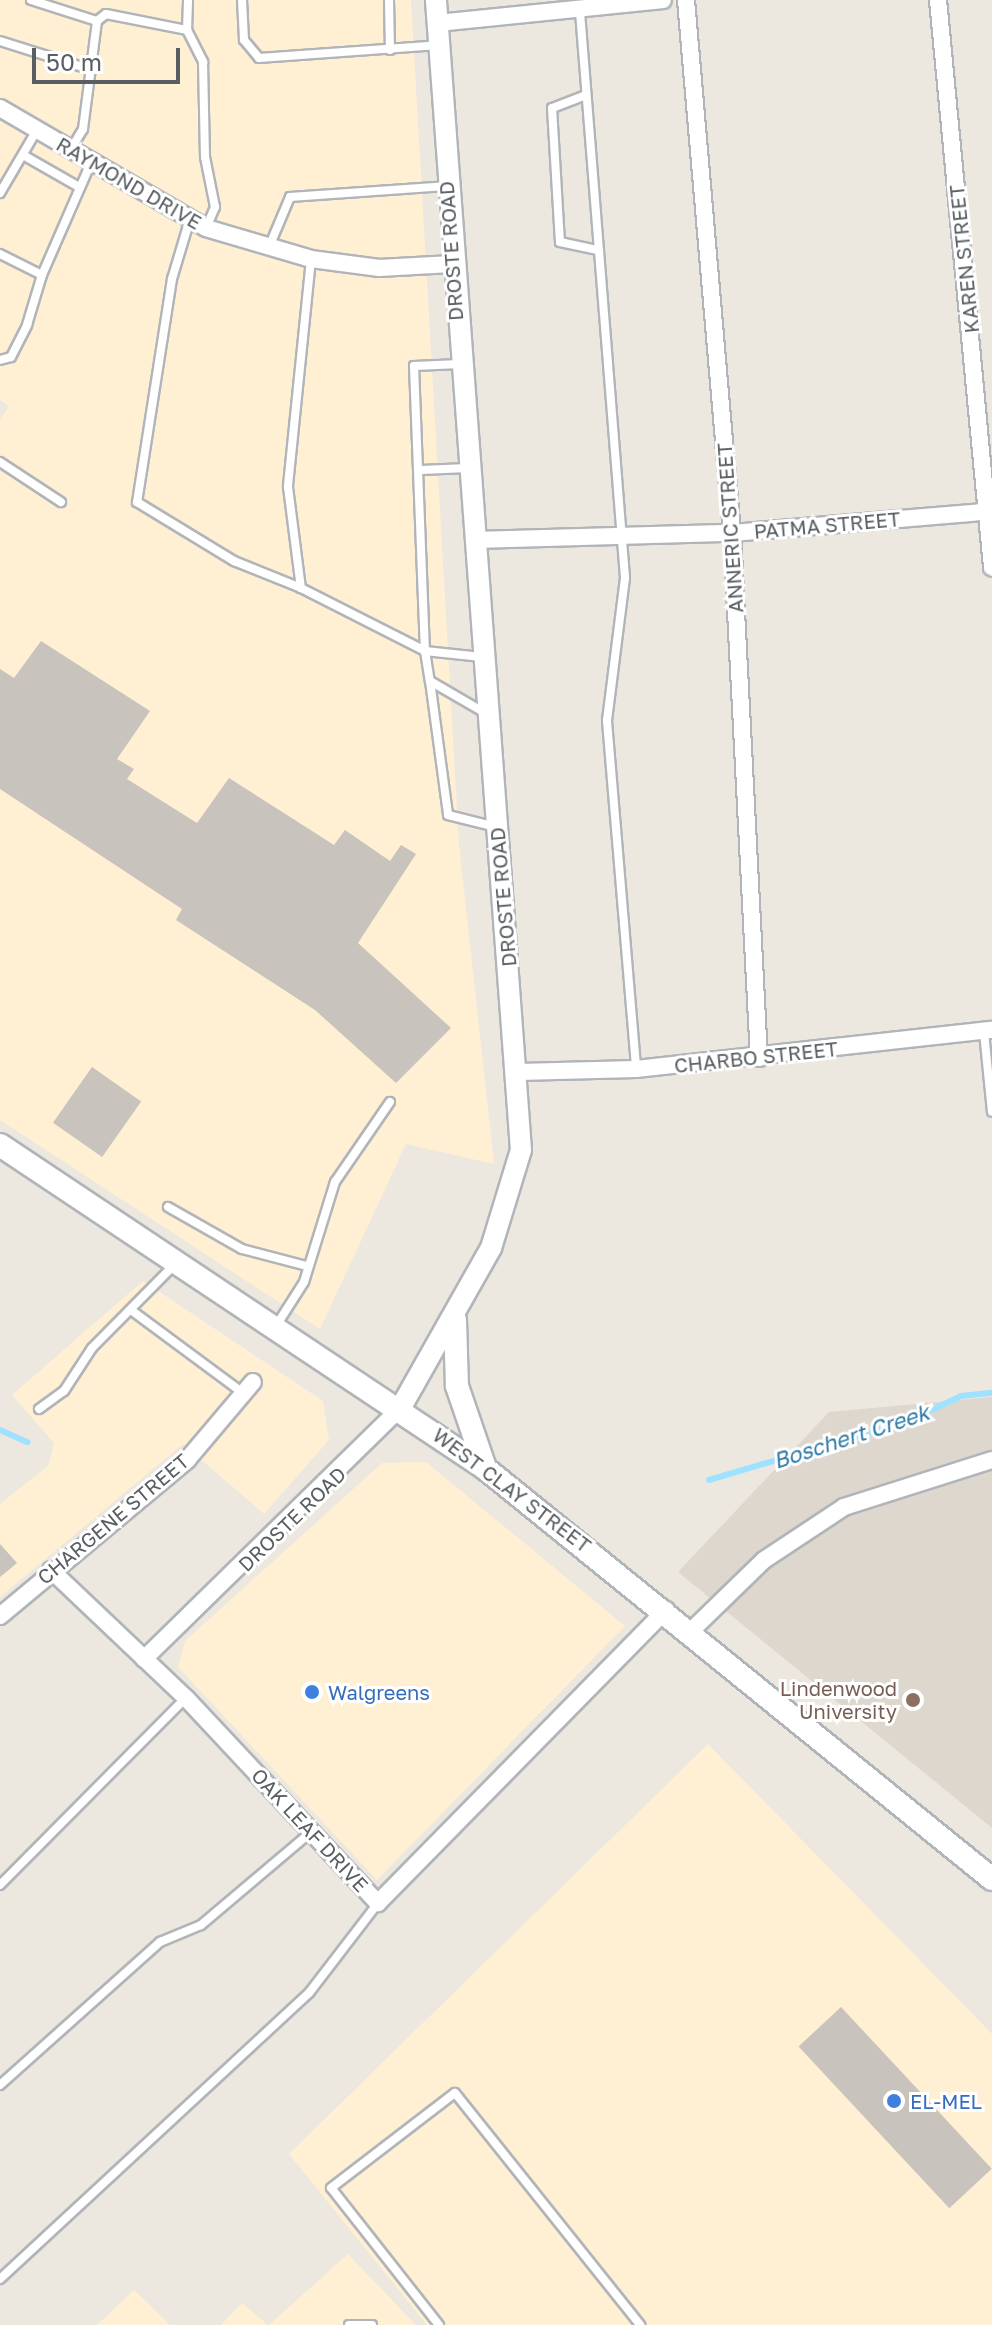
<!DOCTYPE html>
<style>
body{margin:0}
#map{position:relative;width:992px;height:2325px;overflow:hidden;background:#ede8df;font-family:"Golos Text",sans-serif}
div>[style]{position:absolute}
.commercial>*{inset:0;background:#ffefd3}
.education>*{inset:0;background:#ddd7ce}
.stream>*{height:6px;margin:-3px;padding:0 3px;transform-origin:3px;border-radius:3px;background:#9ee2ff}
.building>*{inset:0;background:#c8c3bc;transform-origin:0 0}
.roads{filter:drop-shadow(2px 0 #b1b5b9) drop-shadow(-2px 0 #b1b5b9) drop-shadow(0 2px #b1b5b9) drop-shadow(0 -2px #b1b5b9)}
.service>*{height:8px;margin:-4px;padding:0 4px;transform-origin:4px;border-radius:4px;background:#fff}
.minor>*{height:16px;margin:-8px;padding:0 8px;transform-origin:8px;border-radius:8px;background:#fff}
.tertiary>*{height:20px;margin:-10px;padding:0 10px;transform-origin:10px;border-radius:10px;background:#fff}
.secondary>*{height:22px;margin:-11px;padding:0 11px;transform-origin:11px;border-radius:11px;background:#fff}
.dots>*{width:22px;height:22px;translate:-50% -50%;box-sizing:border-box;border:4px solid #fff;border-radius:50%}
span{translate:-50% -50%;white-space:nowrap;text-align:center;line-height:1.15;-webkit-text-stroke:6px #fff;paint-order:stroke}
.street-label{font-size:20px;color:#585e62}
.education-label{font-size:20px;color:#785e54}
.right{translate:-100% -50%;text-align:right}
.shop-label{font-size:20px;color:#366cbe}
.left{translate:0 -50%;text-align:left}
.water-label{font-size:22px;color:#2e7aa7;font-style:italic}
.scale{position:absolute;left:32px;top:48px;width:148px;height:36px;box-sizing:border-box;border:4px solid #585e62;border-top:0;padding-left:10px;font-size:24px;line-height:28px;white-space:nowrap;color:#585e62;-webkit-text-stroke:6px #fff;paint-order:stroke}
</style>
<div id="map">
<div class="commercial">
<div style="clip-path:polygon(0 0,411px 0,459px 844px,494px 1164px,406px 1144px,320px 1329px,0 1120px,0 420px,9px 406px,0 400px)"></div>
<div style="clip-path:polygon(143px 1281px,323px 1401px,329px 1440px,264px 1514px,183px 1444px,0 1597px,0 1504px,49px 1465px,54px 1443px,12px 1395px)"></div>
<div style="clip-path:polygon(426px 1462px,625px 1626px,377px 1880px,178px 1667px,185px 1641px,382px 1463px)"></div>
<div style="clip-path:polygon(708px 1744px,992px 2034px,992px 2325px,427px 2325px,289px 2154px)"></div>
<div style="clip-path:polygon(348px 2254px,416px 2325px,269px 2325px)"></div>
<div style="clip-path:polygon(134px 2290px,170px 2325px,97px 2325px)"></div>
<div style="clip-path:polygon(242px 2303px,268px 2325px,221px 2325px)"></div>
</div>
<div class="education">
<div style="clip-path:polygon(992px 1397px,992px 1828px,678px 1572px,829px 1412px)"></div>
</div>
<div class="stream">
<div style="left:0;top:1430px;width:30px;rotate:24deg"></div>
<div style="left:709px;top:1480px;width:211px;rotate:-16.5deg"></div>
<div style="left:911px;top:1420px;width:55px;rotate:-25.6deg"></div>
<div style="left:961px;top:1396px;width:31px;rotate:-6deg"></div>
</div>
<div class="building">
<div style="clip-path:polygon(41px 641px,150px 711px,117px 759px,134px 769px,127px 779px,197px 823px,229px 778px,334px 845px,345px 830px,390px 861px,401px 845px,416px 854px,358px 943px,451px 1028px,396px 1083px,315px 1010px,176px 920px,182px 909px,0 789px,0 669px,14px 678px)"></div>
<div style="left:92px;top:1067px;width:60px;height:68px;rotate:35deg"></div>
<div style="clip-path:polygon(0 1544px,17px 1563px,0 1577px)"></div>
<div style="left:841px;top:2007px;width:221px;height:58px;rotate:47deg"></div>
</div>
<div class="roads">
<div class="service">
<div style="left:31px;top:0;width:69px;rotate:17.7deg"></div>
<div style="left:242px;top:0;width:40px;rotate:87.1deg"></div>
<div style="left:244px;top:40px;width:23px;rotate:50deg"></div>
<div style="left:259px;top:58px;width:180px;rotate:-4.1deg"></div>
<div style="left:389px;top:0;width:50px;rotate:88.9deg"></div>
<div style="left:580px;top:12px;width:568px;rotate:85.45deg"></div>
<div style="left:625px;top:578px;width:144px;rotate:97.2deg"></div>
<div style="left:607px;top:721px;width:349px;rotate:85.2deg"></div>
<div style="left:187px;top:30px;width:30px;rotate:-88deg"></div>
<div style="left:0;top:41px;width:96px;rotate:17.5deg"></div>
<div style="left:586px;top:95px;width:36px;rotate:159deg"></div>
<div style="left:552px;top:108px;width:134px;rotate:86.6deg"></div>
<div style="left:560px;top:242px;width:40px;rotate:12deg"></div>
<div style="left:71px;top:149px;width:23px;rotate:-59deg"></div>
<div style="left:83px;top:129px;width:109px;rotate:-82.6deg"></div>
<div style="left:97px;top:21px;width:11px;rotate:-38deg"></div>
<div style="left:106px;top:14px;width:83px;rotate:11.2deg"></div>
<div style="left:187px;top:30px;width:36px;rotate:63deg"></div>
<div style="left:203px;top:62px;width:95px;rotate:88.8deg"></div>
<div style="left:205px;top:157px;width:51px;rotate:78.7deg"></div>
<div style="left:215px;top:207px;width:23px;rotate:113deg"></div>
<div style="left:23px;top:155px;width:64px;rotate:29.7deg"></div>
<div style="left:0;top:193px;width:73px;rotate:-59.6deg"></div>
<div style="left:190px;top:219px;width:63px;rotate:106.7deg"></div>
<div style="left:172px;top:279px;width:226px;rotate:98.9deg"></div>
<div style="left:137px;top:502px;width:114px;rotate:31.3deg"></div>
<div style="left:234px;top:561px;width:72px;rotate:21.9deg"></div>
<div style="left:269px;top:247px;width:54px;rotate:-67.2deg"></div>
<div style="left:290px;top:197px;width:156px;rotate:-4deg"></div>
<div style="left:0;top:254px;width:47px;rotate:26.6deg"></div>
<div style="left:42px;top:275px;width:122px;rotate:-66.4deg"></div>
<div style="left:311px;top:259px;width:229px;rotate:95.8deg"></div>
<div style="left:288px;top:487px;width:102px;rotate:82.7deg"></div>
<div style="left:301px;top:588px;width:139px;rotate:26.9deg"></div>
<div style="left:425px;top:651px;width:57px;rotate:6deg"></div>
<div style="left:0;top:360px;width:11px;rotate:-15deg"></div>
<div style="left:11px;top:357px;width:36px;rotate:-63deg"></div>
<div style="left:27px;top:325px;width:52px;rotate:-73.3deg"></div>
<div style="left:460px;top:364px;width:46px;rotate:177.5deg"></div>
<div style="left:414px;top:366px;width:285px;rotate:87.8deg"></div>
<div style="left:425px;top:651px;width:30px;rotate:81deg"></div>
<div style="left:430px;top:681px;width:66px;rotate:30.1deg"></div>
<div style="left:0;top:462px;width:73px;rotate:33.3deg"></div>
<div style="left:421px;top:470px;width:47px;rotate:-2.4deg"></div>
<div style="left:430px;top:681px;width:135px;rotate:82.3deg"></div>
<div style="left:448px;top:815px;width:49px;rotate:14deg"></div>
<div style="left:984px;top:1032px;width:80px;rotate:84.3deg"></div>
<div style="left:168px;top:1207px;width:85px;rotate:29.6deg"></div>
<div style="left:242px;top:1249px;width:67px;rotate:14.7deg"></div>
<div style="left:131px;top:1310px;width:139px;rotate:36.5deg"></div>
<div style="left:276px;top:1326px;width:52px;rotate:-57.5deg"></div>
<div style="left:304px;top:1282px;width:105px;rotate:-72.8deg"></div>
<div style="left:335px;top:1182px;width:97px;rotate:-55.5deg"></div>
<div style="left:39px;top:1409px;width:31px;rotate:-36deg"></div>
<div style="left:64px;top:1391px;width:51px;rotate:-56.9deg"></div>
<div style="left:92px;top:1348px;width:118px;rotate:-45.3deg"></div>
<div style="left:0;top:1885px;width:264px;rotate:-45.2deg"></div>
<div style="left:0;top:2085px;width:215px;rotate:-41.8deg"></div>
<div style="left:160px;top:1942px;width:44px;rotate:-22.5deg"></div>
<div style="left:201px;top:1925px;width:144px;rotate:-40.2deg"></div>
<div style="left:0;top:2279px;width:421px;rotate:-42.8deg"></div>
<div style="left:309px;top:1993px;width:113px;rotate:-52.5deg"></div>
<div style="left:349px;top:2325px;width:23px"></div>
<div style="left:439px;top:2325px;width:174px;rotate:-128.2deg"></div>
<div style="left:331px;top:2188px;width:156px;rotate:-37.5deg"></div>
<div style="left:455px;top:2093px;width:297px;rotate:51.4deg"></div>
</div>
<div class="minor">
<div style="left:686px;top:0;width:535px;rotate:85.07deg"></div>
<div style="left:732px;top:533px;width:526px;rotate:87.06deg"></div>
<div style="left:938px;top:0;width:570px;rotate:84.56deg"></div>
<div style="left:438px;top:23px;width:226px;rotate:-5.8deg"></div>
<div style="left:0;top:108px;width:238px;rotate:30.2deg"></div>
<div style="left:206px;top:228px;width:109px;rotate:16.4deg"></div>
<div style="left:311px;top:259px;width:69px;rotate:7.5deg"></div>
<div style="left:379px;top:268px;width:73px;rotate:-3.1deg"></div>
<div style="left:474px;top:540px;width:258px;rotate:-1.6deg"></div>
<div style="left:732px;top:533px;width:261px;rotate:-4.8deg"></div>
<div style="left:518px;top:1072px;width:118px;rotate:-1.5deg"></div>
<div style="left:636px;top:1069px;width:358px;rotate:-6.3deg"></div>
<div style="left:51px;top:1570px;width:186px;rotate:43.5deg"></div>
<div style="left:186px;top:1698px;width:281px;rotate:46.9deg"></div>
<div style="left:378px;top:1903px;width:411px;rotate:-45.5deg"></div>
<div style="left:0;top:1616px;width:244px;rotate:-39.8deg"></div>
<div style="left:187px;top:1460px;width:102px;rotate:-49.8deg"></div>
<div style="left:692px;top:1630px;width:100px;rotate:-44.2deg"></div>
<div style="left:764px;top:1560px;width:96px;rotate:-33.5deg"></div>
<div style="left:844px;top:1507px;width:155px;rotate:-17.6deg"></div>
<div style="left:144px;top:1659px;width:360px;rotate:-44.4deg"></div>
</div>
<div class="tertiary">
<div style="left:401px;top:1407px;width:183px;rotate:-60.5deg"></div>
<div style="left:491px;top:1248px;width:102px;rotate:-73deg"></div>
<div style="left:521px;top:1150px;width:1153px;rotate:-94.23deg"></div>
</div>
<div class="secondary">
<div style="left:0;top:1145px;width:584px;rotate:33.69deg"></div>
<div style="left:486px;top:1469px;width:651px;rotate:39.02deg"></div>
<div style="left:455px;top:1320px;width:66px;rotate:88.3deg"></div>
<div style="left:457px;top:1386px;width:87px;rotate:71.1deg"></div>
</div>
</div>
<div class="dots">
<div style="left:312px;top:1692px;background:#3f7fe0"></div>
<div style="left:913px;top:1700px;background:#8d6e63"></div>
<div style="left:894px;top:2101px;background:#3f7fe0"></div>
</div>
<div class="street-label">
<span style="left:129px;top:183px;rotate:30deg">RAYMOND DRIVE</span>
<span style="left:451px;top:251px;rotate:-94deg">DROSTE ROAD</span>
<span style="left:964px;top:259px;rotate:-96deg">KAREN STREET</span>
<span style="left:827px;top:525px;rotate:-5deg">PATMA STREET</span>
<span style="left:730px;top:528px;rotate:-94deg">ANNERIC STREET</span>
<span style="left:503px;top:897px;rotate:-95deg">DROSTE ROAD</span>
<span style="left:756px;top:1057px;rotate:-6deg">CHARBO STREET</span>
<span style="left:512px;top:1490px;rotate:37deg">WEST CLAY STREET</span>
<span style="left:113px;top:1519px;rotate:-40deg">CHARGENE STREET</span>
<span style="left:292px;top:1519px;rotate:-44deg">DROSTE ROAD</span>
<span style="left:310px;top:1830px;rotate:47deg">OAK LEAF DRIVE</span>
</div>
<div class="education-label">
<span class="right" style="left:897px;top:1700px">Lindenwood<br>University</span>
</div>
<div class="shop-label">
<span class="left" style="left:328px;top:1692px">Walgreens</span>
<span class="left" style="left:910px;top:2101px">EL-MEL</span>
</div>
<div class="water-label">
<span style="left:851px;top:1436px;rotate:-18deg">Boschert Creek</span>
</div>
<div class="scale">50 m</div>
</div>
